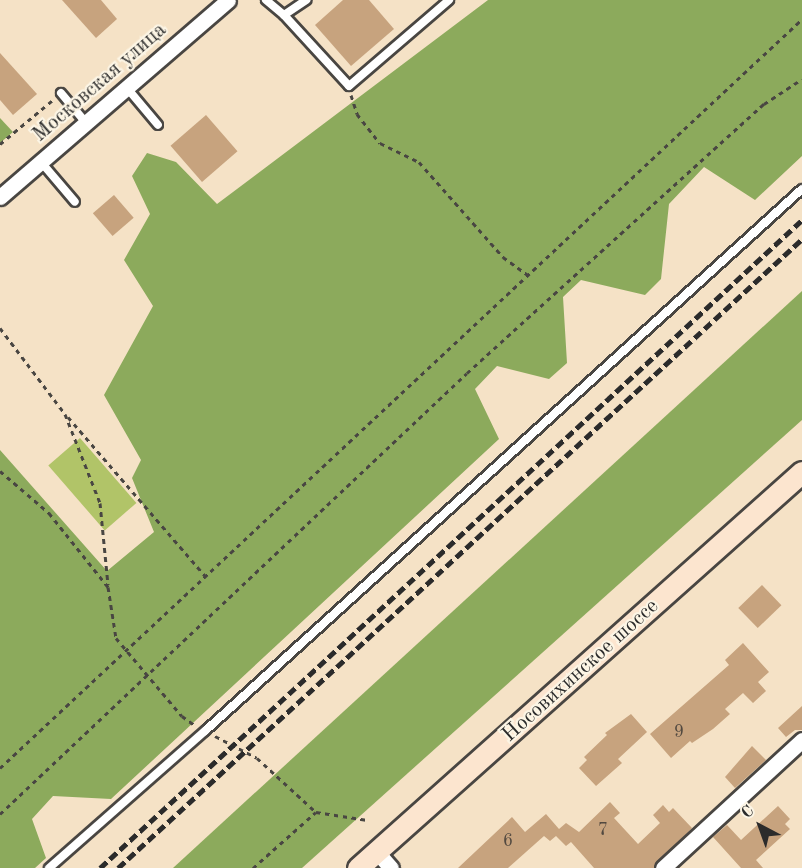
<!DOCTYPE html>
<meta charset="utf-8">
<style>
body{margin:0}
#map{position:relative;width:802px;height:868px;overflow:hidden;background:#f5e2c6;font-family:"Old Standard TT",serif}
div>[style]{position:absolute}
.green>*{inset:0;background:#b1c468;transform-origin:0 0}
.forest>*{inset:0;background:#8caa5c}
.building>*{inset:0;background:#c7a37e;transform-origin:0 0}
.path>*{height:3px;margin-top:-1.5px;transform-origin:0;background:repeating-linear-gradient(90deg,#494642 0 4.5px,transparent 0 9px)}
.roads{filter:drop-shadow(2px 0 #494642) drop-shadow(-2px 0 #494642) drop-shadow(0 2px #494642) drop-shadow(0 -2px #494642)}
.lane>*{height:8px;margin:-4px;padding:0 4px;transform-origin:4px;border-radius:4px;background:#fff}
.street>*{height:15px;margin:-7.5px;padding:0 7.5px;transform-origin:7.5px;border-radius:7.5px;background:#fff}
.secondary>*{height:21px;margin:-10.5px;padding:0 10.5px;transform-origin:10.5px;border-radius:10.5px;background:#fce5cf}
.rail>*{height:4.5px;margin-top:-2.25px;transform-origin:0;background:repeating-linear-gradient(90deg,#2b2b2b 0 9px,transparent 0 13.5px)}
span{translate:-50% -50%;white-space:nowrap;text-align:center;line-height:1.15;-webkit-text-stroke:4.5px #fcf5e5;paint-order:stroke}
.number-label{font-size:18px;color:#524940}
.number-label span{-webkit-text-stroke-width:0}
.street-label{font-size:21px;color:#2b2b2b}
.north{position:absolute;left:730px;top:796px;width:60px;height:60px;-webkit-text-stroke:4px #fcf5e5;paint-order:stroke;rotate:319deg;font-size:16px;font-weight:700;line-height:24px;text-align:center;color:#2b2b2b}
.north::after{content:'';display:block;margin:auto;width:21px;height:27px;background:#2b2b2b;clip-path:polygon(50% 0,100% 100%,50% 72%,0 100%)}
</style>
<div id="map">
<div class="green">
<div style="left:80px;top:438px;width:86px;height:42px;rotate:49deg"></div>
</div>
<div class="forest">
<div style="clip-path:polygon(488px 0,802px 0,802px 156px,755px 200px,704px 167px,669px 204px,661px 279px,645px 295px,581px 280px,563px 297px,567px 363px,549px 379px,497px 366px,475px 389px,499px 439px,111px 799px,53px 796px,32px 819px,46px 858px,35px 868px,0 868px,0 450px,107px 571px,154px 532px,132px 478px,141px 460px,104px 395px,153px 306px,124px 260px,150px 214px,132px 176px,147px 153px,176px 162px,217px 204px)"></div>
<div style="clip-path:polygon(0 118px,13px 132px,0 143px)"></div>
<div style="clip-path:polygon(802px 291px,802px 420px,302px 868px,173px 868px)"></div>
</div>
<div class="building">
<div style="clip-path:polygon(62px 0,101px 0,117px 19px,96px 38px)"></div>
<div style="clip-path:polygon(343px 0,369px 0,394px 29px,351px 66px,315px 25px)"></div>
<div style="clip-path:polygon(0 53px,37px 94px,13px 115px,0 100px)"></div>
<div style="left:206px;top:115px;width:48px;height:47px;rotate:49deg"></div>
<div style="left:114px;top:195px;width:30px;height:28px;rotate:49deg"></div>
<div style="left:762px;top:585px;width:28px;height:33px;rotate:46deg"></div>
<div style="clip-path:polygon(743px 643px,769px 672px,758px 682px,766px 691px,753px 703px,743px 693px,725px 709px,730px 714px,713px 729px,692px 743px,690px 741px,671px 758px,650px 734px,729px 665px,725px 660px)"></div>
<div style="clip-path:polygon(802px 706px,802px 730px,795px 730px,786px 737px,778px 728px)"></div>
<div style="clip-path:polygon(631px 714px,647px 732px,618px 759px,622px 763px,596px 786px,579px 768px,587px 760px,584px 757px,607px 735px,605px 733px)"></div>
<div style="clip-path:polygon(752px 746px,766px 760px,735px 788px,725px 777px)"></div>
<div style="clip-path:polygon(610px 802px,620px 813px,614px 818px,638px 844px,660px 823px,653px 815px,663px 805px,669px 812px,673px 808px,692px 828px,654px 868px,594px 868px,571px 842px,566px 846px,556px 836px,550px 841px,544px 836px,508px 868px,458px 868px,512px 817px,525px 832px,546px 814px,559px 829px,566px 823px,579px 832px)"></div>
<div style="clip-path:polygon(778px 806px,790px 819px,785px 824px,790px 829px,756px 860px,763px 868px,741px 868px,713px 837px,727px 825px,741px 840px)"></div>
</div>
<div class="path">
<div style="left:351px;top:95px;width:20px;rotate:72deg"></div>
<div style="left:357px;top:114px;width:37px;rotate:52deg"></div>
<div style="left:380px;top:143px;width:43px;rotate:26deg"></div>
<div style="left:419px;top:162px;width:127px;rotate:48.5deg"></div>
<div style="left:503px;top:257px;width:32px;rotate:36deg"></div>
<div style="left:0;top:144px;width:70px;rotate:-39.8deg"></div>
<div style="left:0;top:328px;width:108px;rotate:52.9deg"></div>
<div style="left:65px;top:414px;width:96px;rotate:68.5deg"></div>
<div style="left:100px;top:503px;width:82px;rotate:84.4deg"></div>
<div style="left:68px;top:417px;width:213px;rotate:49.2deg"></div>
<div style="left:0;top:471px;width:65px;rotate:40.6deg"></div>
<div style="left:49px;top:513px;width:95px;rotate:51.4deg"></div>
<div style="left:108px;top:587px;width:52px;rotate:81.1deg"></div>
<div style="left:116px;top:638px;width:102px;rotate:49.8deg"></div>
<div style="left:182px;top:716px;width:17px;rotate:36deg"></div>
<div style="left:215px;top:736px;width:47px;rotate:27.6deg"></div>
<div style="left:257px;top:758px;width:80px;rotate:42.5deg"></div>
<div style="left:0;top:768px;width:1097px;rotate:-43.04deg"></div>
<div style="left:0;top:814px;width:642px;rotate:-43.36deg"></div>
<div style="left:467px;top:373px;width:401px;rotate:-42.2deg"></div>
<div style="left:764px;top:104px;width:45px;rotate:-33.3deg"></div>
<div style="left:253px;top:868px;width:84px;rotate:-41.6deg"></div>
<div style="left:316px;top:812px;width:52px;rotate:8.9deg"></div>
</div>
<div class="roads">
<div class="lane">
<div style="left:266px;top:0;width:23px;rotate:40deg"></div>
<div style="left:284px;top:15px;width:27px;rotate:-34deg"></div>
<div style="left:284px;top:15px;width:96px;rotate:47.5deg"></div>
<div style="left:349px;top:86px;width:132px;rotate:-40.7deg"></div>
<div style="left:127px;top:88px;width:48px;rotate:50deg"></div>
<div style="left:61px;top:93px;width:39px;rotate:50deg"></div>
<div style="left:41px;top:162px;width:52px;rotate:49.6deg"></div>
<div style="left:49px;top:868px;width:208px;rotate:-41.3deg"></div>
<div style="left:205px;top:731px;width:806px;rotate:-42.24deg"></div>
</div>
<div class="street">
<div style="left:0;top:197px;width:301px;rotate:-40.8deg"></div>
<div style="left:377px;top:852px;width:21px;rotate:49deg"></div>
<div style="left:663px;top:868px;width:189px;rotate:-42.6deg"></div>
</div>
<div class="secondary">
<div style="left:358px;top:868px;width:595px;rotate:-41.73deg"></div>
</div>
</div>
<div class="rail">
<div style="left:100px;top:868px;width:955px;rotate:-42.71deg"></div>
<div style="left:118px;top:868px;width:929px;rotate:-42.6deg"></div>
</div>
<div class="number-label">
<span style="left:679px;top:732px">9</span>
<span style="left:603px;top:830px">7</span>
<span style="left:508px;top:841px">6</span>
</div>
<div class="street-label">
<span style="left:100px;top:83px;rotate:-41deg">Московская улица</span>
<span style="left:581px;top:671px;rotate:-42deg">Носовихинское шоссе</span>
</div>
<div class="north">С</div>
</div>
